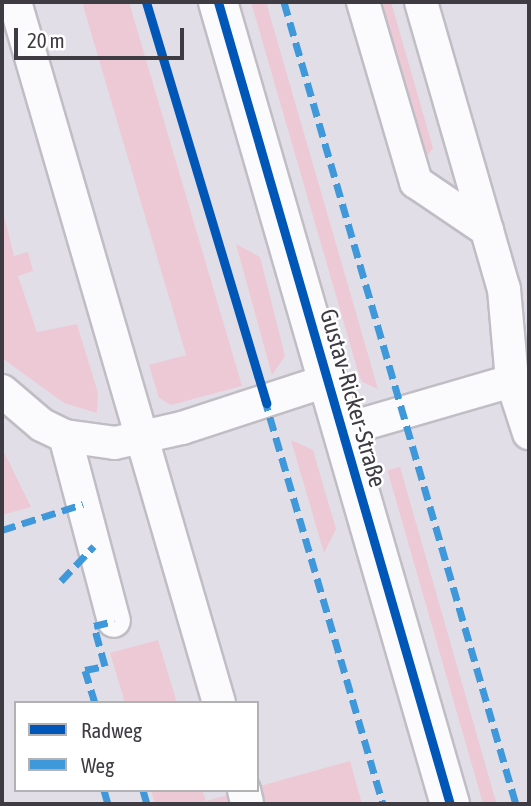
<!DOCTYPE html>
<meta charset="utf-8">
<style>
body{margin:0}
#map{position:relative;width:531px;height:806px;overflow:hidden;background:#e2dee8;font-family:"Asap Condensed",sans-serif}
div>[style]{position:absolute}
.green>*{inset:0;background:#ecc9d4;transform-origin:0 0}
.roads{filter:drop-shadow(2px 0 #c0bdc5) drop-shadow(-2px 0 #c0bdc5) drop-shadow(0 2px #c0bdc5) drop-shadow(0 -2px #c0bdc5)}
.service>*{height:32px;margin:-16px;padding:0 16px;transform-origin:16px;border-radius:16px;background:#fbfafc}
.tertiary>*{height:38px;margin:-19px;padding:0 19px;transform-origin:19px;border-radius:19px;background:#fbfafc}
.quiet>*{height:7px;margin-top:-3.5px;transform-origin:0;background:repeating-linear-gradient(90deg,#3f98da 0 14px,transparent 0 21px)}
.cycleway>*{height:9px;margin:-4.5px;padding:0 4.5px;transform-origin:4.5px;border-radius:4.5px;background:#0057b8}
span{translate:-50% -50%;white-space:nowrap;text-align:center;line-height:1.15;-webkit-text-stroke:5px #fff;paint-order:stroke}
.street-label{font-size:24px;color:#3e3b42}
.frame{position:absolute;inset:0;border:4px solid #3e3b42;pointer-events:none}
.legend{position:absolute;left:14px;top:701px;width:245px;height:91px;box-sizing:border-box;background:#fff;border:2px solid #b2b1b3;margin:0;padding:9px 12px;list-style:none;font-size:21px;color:#3e3b42}
.legend li{display:flex;align-items:center;gap:14px;height:35px}
.legend b{width:35px;border:2px solid #b2b1b3}
.scale{position:absolute;left:14px;top:28px;width:170px;height:32px;box-sizing:border-box;border:4px solid #3e3b42;border-top:0;padding-left:9px;font-size:21px;line-height:24px;white-space:nowrap;color:#3e3b42;-webkit-text-stroke:5px #fff;paint-order:stroke}
</style>
<div id="map">
<div class="green">
<div style="clip-path:polygon(82px 2px,129px 2px,242px 386px,171px 405px,159px 398px,149px 365px,186px 355px)"></div>
<div style="clip-path:polygon(251px 2px,266px 2px,378px 389px,362px 382px,359px 375px)"></div>
<div style="clip-path:polygon(378px 2px,391px 2px,433px 148px,428px 155px,424px 154px)"></div>
<div style="clip-path:polygon(2px 208px,14px 256px,28px 252px,33px 271px,18px 276px,37px 332px,77px 324px,98px 393px,97px 413px,64px 403px,2px 358px)"></div>
<div style="clip-path:polygon(236px 244px,260px 257px,285px 356px,272px 375px)"></div>
<div style="clip-path:polygon(291px 440px,313px 450px,336px 529px,324px 553px)"></div>
<div style="clip-path:polygon(2px 448px,31px 507px,2px 515px)"></div>
<div style="left:400px;top:467px;width:351px;height:13px;rotate:74deg"></div>
<div style="clip-path:polygon(158px 640px,177px 703px,125px 703px,110px 653px)"></div>
<div style="clip-path:polygon(350px 761px,362px 804px,155px 804px,151px 790px,202px 790px,206px 801px)"></div>
</div>
<div class="roads">
<div class="service">
<div style="left:15px;top:2px;width:730px;rotate:73.77deg"></div>
<div style="left:363px;top:2px;width:188px;rotate:73.6deg"></div>
<div style="left:416px;top:182px;width:86px;rotate:34.1deg"></div>
<div style="left:421px;top:2px;width:299px;rotate:73.9deg"></div>
<div style="left:504px;top:289px;width:92px;rotate:85deg"></div>
<div style="left:512px;top:381px;width:55px;rotate:71.9deg"></div>
<div style="left:2px;top:391px;width:52px;rotate:40.4deg"></div>
<div style="left:42px;top:425px;width:25px;rotate:26deg"></div>
<div style="left:65px;top:436px;width:50px;rotate:8deg"></div>
<div style="left:115px;top:443px;width:69px;rotate:-12.6deg"></div>
<div style="left:182px;top:428px;width:155px;rotate:-18.1deg"></div>
<div style="left:343px;top:430px;width:176px;rotate:-16.2deg"></div>
<div style="left:65px;top:436px;width:191px;rotate:75.2deg"></div>
<div style="left:244px;top:790px;width:13px;rotate:77deg"></div>
</div>
<div class="tertiary">
<div style="left:218px;top:2px;width:835px;rotate:73.87deg"></div>
</div>
</div>
<div class="quiet">
<div style="left:284px;top:2px;width:835px;rotate:73.87deg"></div>
<div style="left:264px;top:397px;width:424px;rotate:73.7deg"></div>
<div style="left:2px;top:530px;width:85px;rotate:-17.8deg"></div>
<div style="left:61px;top:581px;width:48px;rotate:-46.7deg"></div>
<div style="left:95px;top:703px;width:34px;rotate:-107deg"></div>
<div style="left:85px;top:670px;width:20px;rotate:-11deg"></div>
<div style="left:105px;top:666px;width:41px;rotate:-105.4deg"></div>
<div style="left:94px;top:626px;width:21px;rotate:-14deg"></div>
<div style="left:104px;top:790px;width:15px;rotate:74deg"></div>
<div style="left:143px;top:790px;width:15px;rotate:74deg"></div>
</div>
<div class="cycleway">
<div style="left:146px;top:2px;width:419px;rotate:73.3deg"></div>
<div style="left:218px;top:2px;width:835px;rotate:73.87deg"></div>
</div>
<div class="street-label">
<span style="left:353px;top:398px;rotate:74deg">Gustav-Ricker-Straße</span>
</div>
<div class="frame"></div>
<ul class="legend">
<li><b style="height:9px;background:#0057b8"></b>Radweg</li>
<li><b style="height:9px;background:#3f98da"></b>Weg</li>
</ul>
<div class="scale">20 m</div>
</div>
